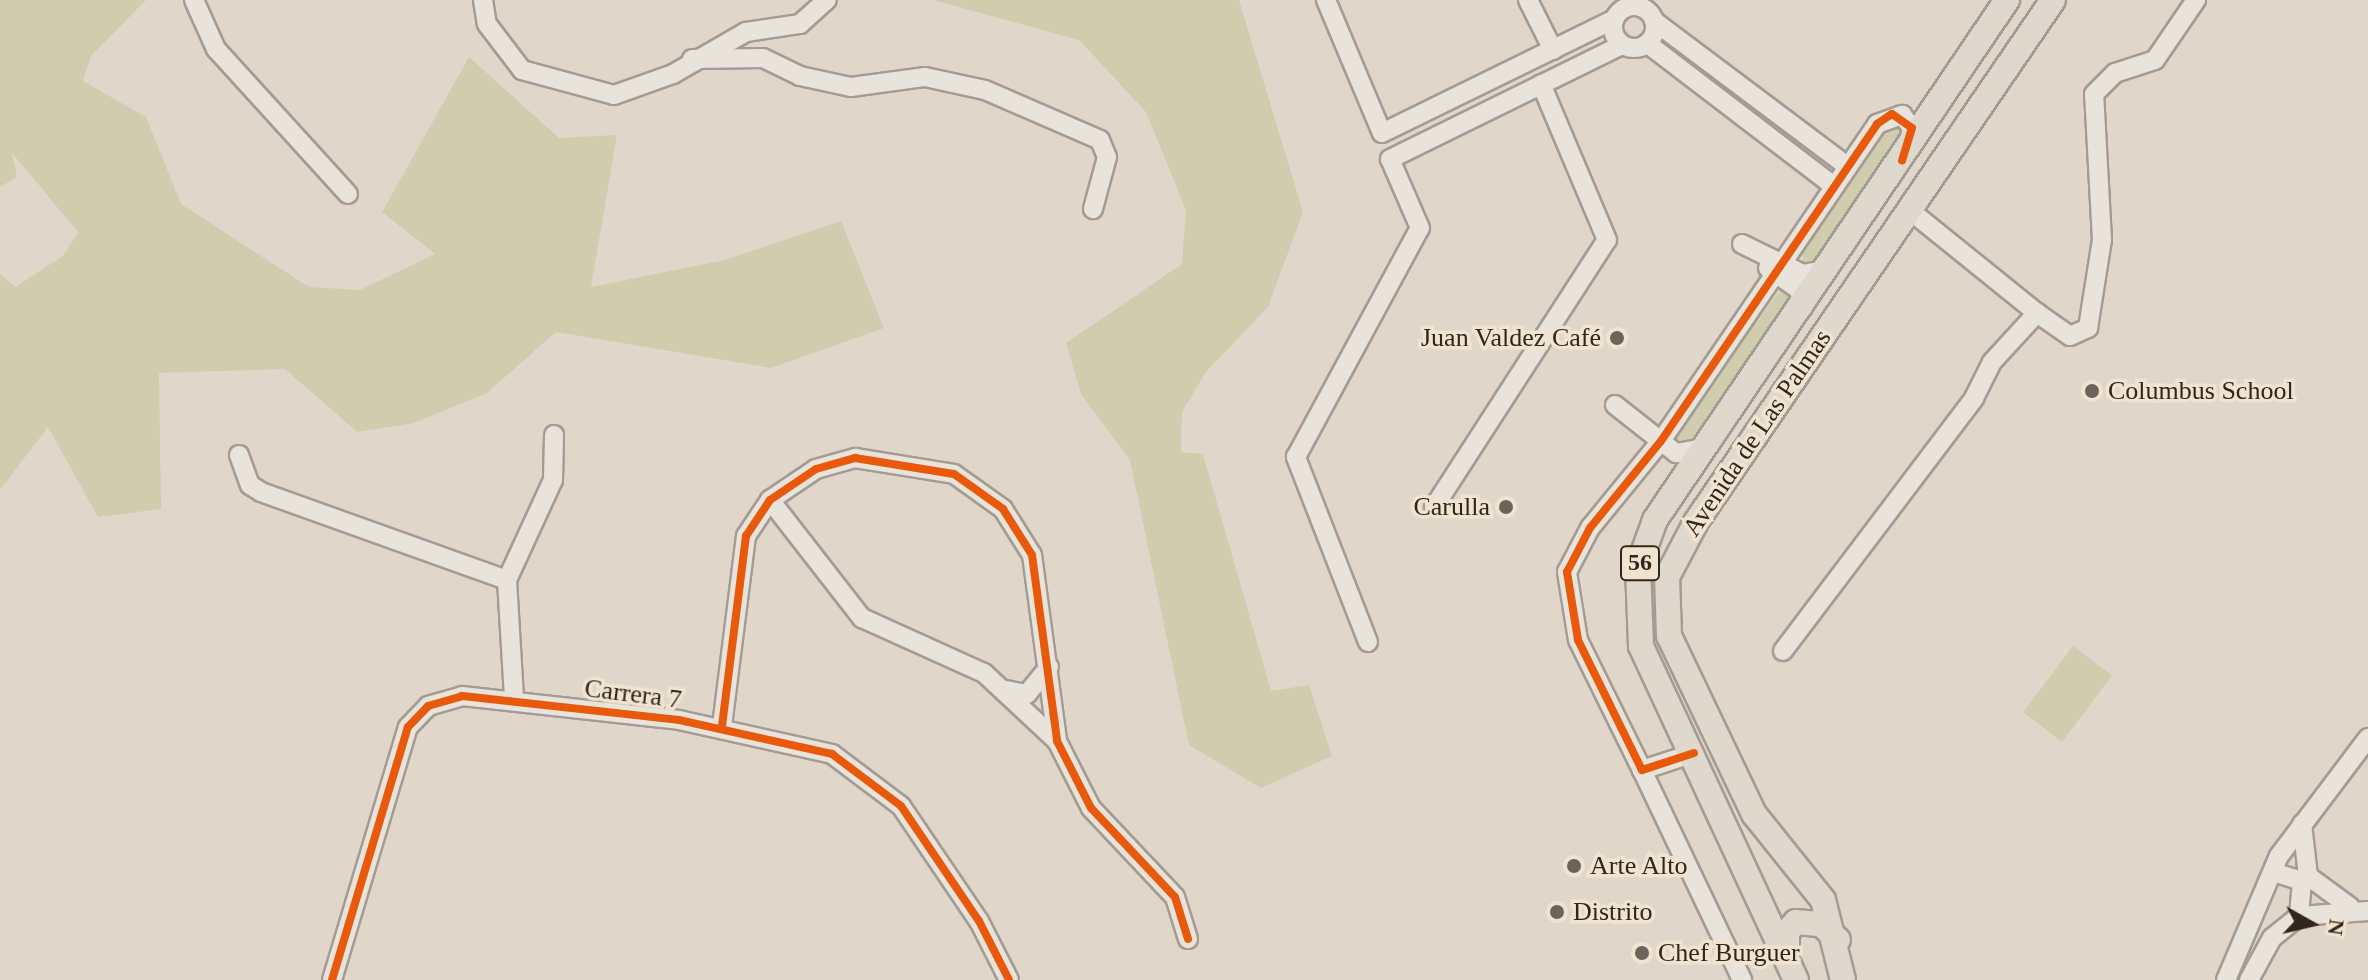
<!DOCTYPE html>
<meta charset="utf-8">
<style>
body{margin:0}
#map{position:relative;width:2368px;height:980px;overflow:hidden;background:#e0d7ca;font-family:"Times New Roman",serif}
div>[style]{position:absolute}
.green>*{inset:0;background:#d0cdae;transform-origin:0 0}
.roads{filter:drop-shadow(2px 0 #a49c94) drop-shadow(-2px 0 #a49c94) drop-shadow(0 2px #a49c94) drop-shadow(0 -2px #a49c94)}
.minor>*{height:18px;margin:-9px;padding:0 9px;transform-origin:9px;border-radius:9px;background:#e8e3db}
.minor>.ring{margin:-9px;padding:0;box-sizing:content-box;background:none;border:18px solid #e8e3db;border-radius:50%}
.major>*{height:24px;margin:-12px;padding:0 12px;transform-origin:12px;border-radius:12px;background:#dfd8cd}
.cycleway>*{height:8px;margin:-4px;padding:0 4px;transform-origin:4px;border-radius:4px;background:#e8590c}
.dots>*{width:22px;height:22px;translate:-50% -50%;box-sizing:border-box;border:4px solid #f0e4d1;border-radius:50%}
span{translate:-50% -50%;white-space:nowrap;text-align:center;line-height:1.15;-webkit-text-stroke:7px #f0e4d1;paint-order:stroke}
.shield-label span{padding:2px 6px;background:#f0e4d1;border:2px solid;border-radius:6px;-webkit-text-stroke-width:0}
.shield-label{font-size:24px;color:#31251e;font-weight:700}
.poi-label{font-size:26px;color:#31251e}
.right{translate:-100% -50%;text-align:right}
.left{translate:0 -50%;text-align:left}
.street-label{font-size:26px;color:#31251e}
.north{position:absolute;left:2272px;top:884px;width:80px;height:80px;-webkit-text-stroke:6px #f0e4d1;paint-order:stroke;rotate:98deg;font-size:22px;font-weight:700;line-height:32px;text-align:center;color:#31251e}
.north::after{content:'';display:block;margin:auto;width:28px;height:36px;background:#31251e;clip-path:polygon(50% 0,100% 100%,50% 72%,0 100%)}
</style>
<div id="map">
<div class="green">
<div style="clip-path:polygon(0 0,146px 0,91px 56px,83px 81px,146px 117px,181px 204px,309px 287px,360px 290px,435px 254px,382px 212px,469px 57px,559px 138px,617px 135px,591px 287px,725px 260px,841px 221px,884px 328px,771px 368px,556px 332px,487px 393px,414px 423px,357px 432px,285px 369px,159px 373px,161px 509px,98px 517px,48px 427px,0 490px,0 274px,15px 287px,63px 256px,78px 232px,12px 153px,17px 177px,0 187px)"></div>
<div style="clip-path:polygon(933px 0,1239px 0,1303px 212px,1268px 307px,1206px 372px,1182px 412px,1181px 452px,1203px 454px,1271px 691px,1309px 685px,1332px 756px,1261px 788px,1189px 745px,1130px 460px,1081px 394px,1066px 343px,1182px 264px,1186px 210px,1146px 112px,1079px 40px)"></div>
<div style="clip-path:polygon(1888px 120px,1906px 128px,1811px 268px,1803px 264px,1802px 250px)"></div>
<div style="clip-path:polygon(1782px 288px,1795px 298px,1698px 440px,1676px 442px,1676px 428px)"></div>
<div style="left:2073px;top:646px;width:49px;height:83px;rotate:37deg"></div>
</div>
<div class="roads">
<div class="minor">
<div style="left:194px;top:0;width:54px;rotate:65.8deg"></div>
<div style="left:216px;top:49px;width:196px;rotate:47.7deg"></div>
<div style="left:483px;top:0;width:24px;rotate:81deg"></div>
<div style="left:487px;top:24px;width:58px;rotate:52.7deg"></div>
<div style="left:522px;top:70px;width:95px;rotate:15.2deg"></div>
<div style="left:614px;top:95px;width:63px;rotate:-19.6deg"></div>
<div style="left:673px;top:74px;width:84px;rotate:-29.9deg"></div>
<div style="left:746px;top:32px;width:55px;rotate:-8.4deg"></div>
<div style="left:800px;top:24px;width:36px;rotate:-42deg"></div>
<div style="left:1326px;top:0;width:144px;rotate:67.2deg"></div>
<div style="left:1382px;top:133px;width:259px;rotate:-26.1deg"></div>
<div style="left:1528px;top:0;width:56px;rotate:63.4deg"></div>
<div class="ring" style="left:1613px;top:6px;width:24px;height:24px"></div>
<div style="left:1654px;top:21px;width:241px;rotate:36.9deg"></div>
<div style="left:1648px;top:44px;width:234px;rotate:37.4deg"></div>
<div style="left:692px;top:59px;width:71px;rotate:-0.8deg"></div>
<div style="left:763px;top:58px;width:41px;rotate:25.9deg"></div>
<div style="left:800px;top:76px;width:52px;rotate:12.2deg"></div>
<div style="left:851px;top:87px;width:75px;rotate:-7.7deg"></div>
<div style="left:925px;top:77px;width:61px;rotate:12.2deg"></div>
<div style="left:985px;top:90px;width:125px;rotate:23.5deg"></div>
<div style="left:1100px;top:140px;width:18px;rotate:68deg"></div>
<div style="left:1107px;top:157px;width:54px;rotate:105.1deg"></div>
<div style="left:1742px;top:244px;width:68px;rotate:26.2deg"></div>
<div style="left:1803px;top:274px;width:26px;rotate:-11deg"></div>
<div style="left:1768px;top:268px;width:38px;rotate:35deg"></div>
<div style="left:1799px;top:290px;width:18px;rotate:77deg"></div>
<div style="left:2037px;top:313px;width:40px;rotate:34.9deg"></div>
<div style="left:2070px;top:336px;width:20px;rotate:-24deg"></div>
<div style="left:2088px;top:328px;width:89px;rotate:-81deg"></div>
<div style="left:2102px;top:240px;width:146px;rotate:-93.1deg"></div>
<div style="left:2094px;top:94px;width:30px;rotate:-45deg"></div>
<div style="left:2115px;top:73px;width:42px;rotate:-18deg"></div>
<div style="left:2155px;top:60px;width:73px;rotate:-55.7deg"></div>
<div style="left:1615px;top:405px;width:78px;rotate:38.2deg"></div>
<div style="left:1676px;top:453px;width:27px;rotate:-10deg"></div>
<div style="left:239px;top:455px;width:32px;rotate:70deg"></div>
<div style="left:250px;top:485px;width:13px;rotate:32deg"></div>
<div style="left:261px;top:492px;width:261px;rotate:19.7deg"></div>
<div style="left:770px;top:500px;width:150px;rotate:52.1deg"></div>
<div style="left:862px;top:618px;width:134px;rotate:24.3deg"></div>
<div style="left:984px;top:673px;width:100px;rotate:43deg"></div>
<div style="left:1434px;top:507px;width:318px;rotate:-57.1deg"></div>
<div style="left:1607px;top:240px;width:169px;rotate:-112.9deg"></div>
<div style="left:1368px;top:642px;width:199px;rotate:-111.3deg"></div>
<div style="left:1296px;top:457px;width:260px;rotate:-61.6deg"></div>
<div style="left:1420px;top:228px;width:75px;rotate:-113.5deg"></div>
<div style="left:1390px;top:159px;width:258px;rotate:-26.2deg"></div>
<div style="left:1783px;top:651px;width:317px;rotate:-52.9deg"></div>
<div style="left:1974px;top:398px;width:40px;rotate:-63.4deg"></div>
<div style="left:1992px;top:362px;width:67px;rotate:-47.4deg"></div>
<div style="left:2037px;top:313px;width:166px;rotate:-141.1deg"></div>
<div style="left:1006px;top:690px;width:21px;rotate:11deg"></div>
<div style="left:1027px;top:694px;width:35px;rotate:-51deg"></div>
<div style="left:514px;top:698px;width:118px;rotate:-93.4deg"></div>
<div style="left:507px;top:580px;width:110px;rotate:-65.3deg"></div>
<div style="left:553px;top:480px;width:45px;rotate:-88.7deg"></div>
<div style="left:722px;top:726px;width:192px;rotate:-82.8deg"></div>
<div style="left:746px;top:536px;width:43px;rotate:-56.3deg"></div>
<div style="left:770px;top:500px;width:55px;rotate:-34deg"></div>
<div style="left:816px;top:469px;width:41px;rotate:-15.8deg"></div>
<div style="left:855px;top:458px;width:100px;rotate:9.2deg"></div>
<div style="left:954px;top:474px;width:60px;rotate:35.5deg"></div>
<div style="left:1003px;top:509px;width:54px;rotate:57.8deg"></div>
<div style="left:1032px;top:555px;width:188px;rotate:82.3deg"></div>
<div style="left:1057px;top:741px;width:75px;rotate:63.1deg"></div>
<div style="left:1091px;top:808px;width:122px;rotate:46.7deg"></div>
<div style="left:1175px;top:897px;width:44px;rotate:72.8deg"></div>
<div style="left:1694px;top:753px;width:55px;rotate:161.9deg"></div>
<div style="left:1642px;top:770px;width:145px;rotate:-116.2deg"></div>
<div style="left:1578px;top:640px;width:69px;rotate:-99.2deg"></div>
<div style="left:1567px;top:572px;width:50px;rotate:-62.4deg"></div>
<div style="left:1590px;top:528px;width:112px;rotate:-50.8deg"></div>
<div style="left:1661px;top:441px;width:384px;rotate:-55.7deg"></div>
<div style="left:1877px;top:124px;width:27px;rotate:-20deg"></div>
<div style="left:1902px;top:115px;width:16px;rotate:52deg"></div>
<div style="left:1912px;top:128px;width:16px;rotate:101deg"></div>
<div style="left:1642px;top:770px;width:233px;rotate:64.5deg"></div>
<div style="left:2302px;top:824px;width:52px;rotate:83.4deg"></div>
<div style="left:2308px;top:876px;width:52px;rotate:36.4deg"></div>
<div style="left:2273px;top:872px;width:30px;rotate:17deg"></div>
<div style="left:2302px;top:881px;width:35px;rotate:95deg"></div>
<div style="left:332px;top:980px;width:264px;rotate:-73.3deg"></div>
<div style="left:408px;top:727px;width:29px;rotate:-46deg"></div>
<div style="left:428px;top:706px;width:35px;rotate:-16deg"></div>
<div style="left:462px;top:696px;width:218px;rotate:6.3deg"></div>
<div style="left:679px;top:720px;width:157px;rotate:12.5deg"></div>
<div style="left:832px;top:754px;width:86px;rotate:37deg"></div>
<div style="left:901px;top:806px;width:139px;rotate:55.9deg"></div>
<div style="left:979px;top:921px;width:66px;rotate:63deg"></div>
<div style="left:2226px;top:980px;width:135px;rotate:-66.9deg"></div>
<div style="left:2279px;top:856px;width:148px;rotate:-53deg"></div>
<div style="left:2249px;top:980px;width:48px;rotate:-61.3deg"></div>
<div style="left:2272px;top:938px;width:35px;rotate:-39deg"></div>
<div style="left:2299px;top:916px;width:69px;rotate:-4.1deg"></div>
</div>
<div class="major">
<div style="left:1787px;top:952px;width:20px;rotate:-90deg"></div>
<div style="left:1787px;top:932px;width:13px;rotate:-48deg"></div>
<div style="left:1796px;top:922px;width:25px;rotate:5deg"></div>
<div style="left:1821px;top:924px;width:23px;rotate:43deg"></div>
<div style="left:1796px;top:980px;width:368px;rotate:-114.9deg"></div>
<div style="left:1641px;top:646px;width:79px;rotate:-92.2deg"></div>
<div style="left:1638px;top:567px;width:50px;rotate:-70.1deg"></div>
<div style="left:1655px;top:520px;width:628px;rotate:-55.91deg"></div>
<div style="left:1843px;top:980px;width:82px;rotate:-104deg"></div>
<div style="left:1823px;top:900px;width:110px;rotate:-128.7deg"></div>
<div style="left:1754px;top:814px;width:197px;rotate:-115.5deg"></div>
<div style="left:1669px;top:636px;width:59px;rotate:-91.9deg"></div>
<div style="left:1667px;top:577px;width:62px;rotate:-62.2deg"></div>
<div style="left:1696px;top:522px;width:632px;rotate:-55.63deg"></div>
</div>
</div>
<div class="cycleway">
<div style="left:722px;top:726px;width:192px;rotate:-82.8deg"></div>
<div style="left:746px;top:536px;width:43px;rotate:-56.3deg"></div>
<div style="left:770px;top:500px;width:55px;rotate:-34deg"></div>
<div style="left:816px;top:469px;width:41px;rotate:-15.8deg"></div>
<div style="left:855px;top:458px;width:100px;rotate:9.2deg"></div>
<div style="left:954px;top:474px;width:60px;rotate:35.5deg"></div>
<div style="left:1003px;top:509px;width:54px;rotate:57.8deg"></div>
<div style="left:1032px;top:555px;width:188px;rotate:82.3deg"></div>
<div style="left:1057px;top:741px;width:75px;rotate:63.1deg"></div>
<div style="left:1091px;top:808px;width:122px;rotate:46.7deg"></div>
<div style="left:1175px;top:897px;width:44px;rotate:72.8deg"></div>
<div style="left:1694px;top:753px;width:55px;rotate:161.9deg"></div>
<div style="left:1642px;top:770px;width:145px;rotate:-116.2deg"></div>
<div style="left:1578px;top:640px;width:69px;rotate:-99.2deg"></div>
<div style="left:1567px;top:572px;width:50px;rotate:-62.4deg"></div>
<div style="left:1590px;top:528px;width:112px;rotate:-50.8deg"></div>
<div style="left:1661px;top:441px;width:384px;rotate:-55.7deg"></div>
<div style="left:1877px;top:124px;width:18px;rotate:-34deg"></div>
<div style="left:1892px;top:114px;width:24px;rotate:35deg"></div>
<div style="left:1912px;top:128px;width:34px;rotate:107deg"></div>
<div style="left:332px;top:980px;width:264px;rotate:-73.3deg"></div>
<div style="left:408px;top:727px;width:29px;rotate:-46deg"></div>
<div style="left:428px;top:706px;width:35px;rotate:-16deg"></div>
<div style="left:462px;top:696px;width:218px;rotate:6.3deg"></div>
<div style="left:679px;top:720px;width:157px;rotate:12.5deg"></div>
<div style="left:832px;top:754px;width:86px;rotate:37deg"></div>
<div style="left:901px;top:806px;width:139px;rotate:55.9deg"></div>
<div style="left:979px;top:921px;width:66px;rotate:63deg"></div>
</div>
<div class="dots">
<div style="left:1617px;top:338px;background:#6e635a"></div>
<div style="left:2092px;top:391px;background:#6e635a"></div>
<div style="left:1506px;top:507px;background:#6e635a"></div>
<div style="left:1574px;top:866px;background:#6e635a"></div>
<div style="left:1557px;top:912px;background:#6e635a"></div>
<div style="left:1642px;top:953px;background:#6e635a"></div>
</div>
<div class="shield-label">
<span style="left:1640px;top:563px">56</span>
</div>
<div class="poi-label">
<span class="right" style="left:1601px;top:338px">Juan Valdez Café</span>
<span class="left" style="left:2108px;top:391px">Columbus School</span>
<span class="right" style="left:1490px;top:507px">Carulla</span>
<span class="left" style="left:1590px;top:866px">Arte Alto</span>
<span class="left" style="left:1573px;top:912px">Distrito</span>
<span class="left" style="left:1658px;top:953px">Chef Burguer</span>
</div>
<div class="street-label">
<span style="left:1757px;top:433px;rotate:-56deg">Avenida de Las Palmas</span>
<span style="left:633px;top:694px;rotate:7deg">Carrera 7</span>
</div>
<div class="north">N</div>
</div>
